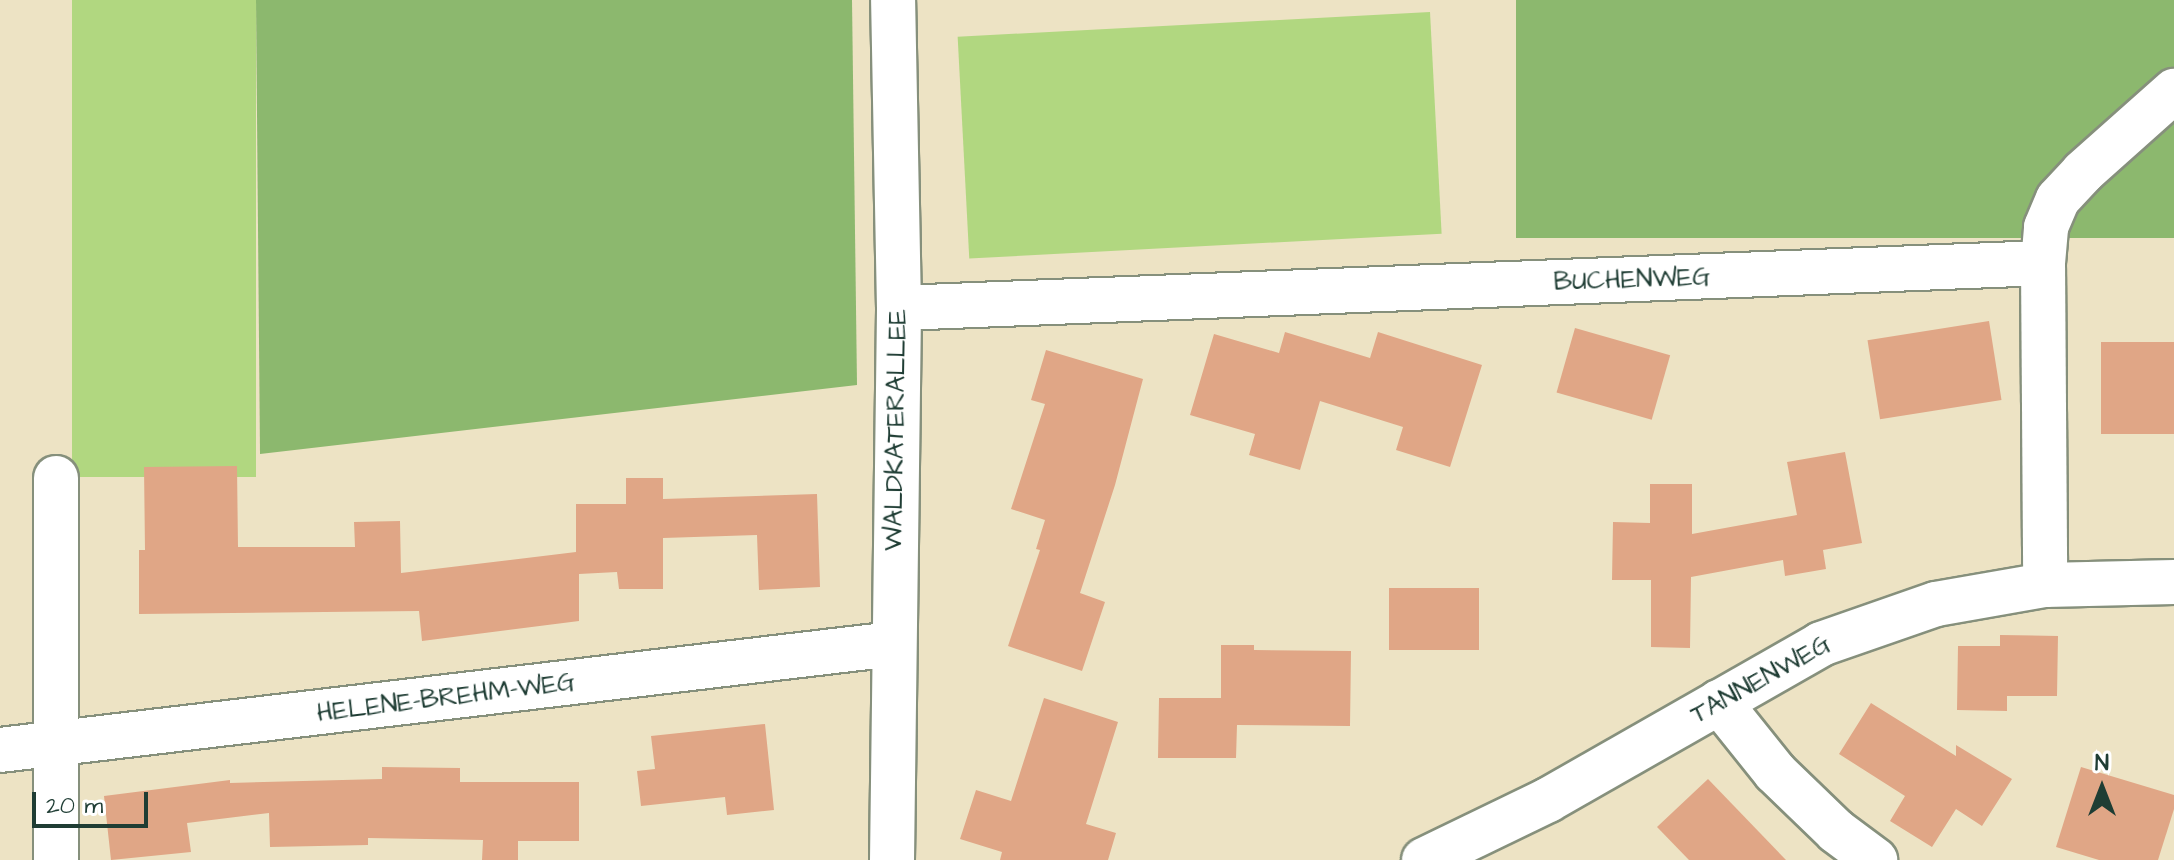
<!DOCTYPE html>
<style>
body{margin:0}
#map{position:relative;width:2174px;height:860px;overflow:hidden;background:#ede3c4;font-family:"Architects Daughter",sans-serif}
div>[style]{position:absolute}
.green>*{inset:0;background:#b1d780;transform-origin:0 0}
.forest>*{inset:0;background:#8cb86e;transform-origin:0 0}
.building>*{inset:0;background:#e0a686;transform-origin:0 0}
.roads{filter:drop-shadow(2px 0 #86907c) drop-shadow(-2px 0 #86907c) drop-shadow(0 2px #86907c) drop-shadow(0 -2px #86907c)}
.minor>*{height:44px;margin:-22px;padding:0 22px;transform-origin:22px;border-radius:22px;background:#fff}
span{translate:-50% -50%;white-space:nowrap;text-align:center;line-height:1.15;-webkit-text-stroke:6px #fff;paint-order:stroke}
.street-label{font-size:26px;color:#1f3d34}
.north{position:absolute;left:2062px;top:748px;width:80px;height:80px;-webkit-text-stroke:6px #fff;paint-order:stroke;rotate:0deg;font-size:22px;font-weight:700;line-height:32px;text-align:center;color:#1f3d34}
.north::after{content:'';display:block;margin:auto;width:28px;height:36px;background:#1f3d34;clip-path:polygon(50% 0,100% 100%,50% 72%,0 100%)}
.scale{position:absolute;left:32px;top:792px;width:116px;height:36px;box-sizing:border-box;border:4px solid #1f3d34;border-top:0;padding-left:10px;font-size:24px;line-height:28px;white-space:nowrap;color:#1f3d34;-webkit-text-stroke:6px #fff;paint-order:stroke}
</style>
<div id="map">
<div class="green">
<div style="left:72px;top:0;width:184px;height:477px"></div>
<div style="left:1430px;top:12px;width:222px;height:473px;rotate:87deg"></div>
</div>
<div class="forest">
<div style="clip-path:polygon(256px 0,852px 0,857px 385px,260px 454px)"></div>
<div style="left:1516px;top:0;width:658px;height:238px"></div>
</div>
<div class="building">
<div style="left:1989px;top:321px;width:80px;height:123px;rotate:81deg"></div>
<div style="left:1575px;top:328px;width:99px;height:67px;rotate:16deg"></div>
<div style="clip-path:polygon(1285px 332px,1370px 358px,1378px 332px,1482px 365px,1450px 467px,1396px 450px,1403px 427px,1320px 401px,1300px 470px,1249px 455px,1255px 434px,1190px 415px,1214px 334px,1279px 353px)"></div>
<div style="left:2174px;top:342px;width:92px;height:73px;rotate:90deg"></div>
<div style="clip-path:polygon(1046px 350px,1143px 379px,1115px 485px,1080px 593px,1105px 602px,1082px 671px,1008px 646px,1040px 550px,1036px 549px,1045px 520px,1011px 509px,1045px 404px,1031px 400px)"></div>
<div style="clip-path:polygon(1845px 452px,1862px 543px,1823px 550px,1826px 569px,1785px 576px,1783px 560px,1691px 577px,1690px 648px,1651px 647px,1651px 580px,1612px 580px,1613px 522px,1650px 523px,1650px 484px,1692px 484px,1692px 534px,1797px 515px,1787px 462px)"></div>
<div style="clip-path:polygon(237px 466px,238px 547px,355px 547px,354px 522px,400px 521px,401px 573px,576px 552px,576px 504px,626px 504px,626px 478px,663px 478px,663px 499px,817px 494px,820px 587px,759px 590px,757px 535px,663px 538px,663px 589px,619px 589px,617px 572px,579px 574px,579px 621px,422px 641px,419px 611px,139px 614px,139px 550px,145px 550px,144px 467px)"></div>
<div style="left:1479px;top:588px;width:62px;height:90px;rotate:90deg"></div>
<div style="clip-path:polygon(2000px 635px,2058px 636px,2057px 696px,2007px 696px,2007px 711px,1957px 710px,1958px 646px,2000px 646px)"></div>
<div style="clip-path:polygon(1221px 645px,1254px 645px,1254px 650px,1351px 651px,1350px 726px,1237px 725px,1236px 758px,1158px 758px,1159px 698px,1221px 698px)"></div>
<div style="clip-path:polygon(1044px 698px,1118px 722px,1086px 824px,1116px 833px,1108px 860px,1000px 860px,1002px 852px,960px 839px,976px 790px,1011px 801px)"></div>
<div style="clip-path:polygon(1871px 703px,1956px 756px,1956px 745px,2012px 779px,1982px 826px,1956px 809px,1932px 847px,1890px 821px,1905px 796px,1839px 754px)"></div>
<div style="clip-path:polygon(765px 724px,774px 810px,727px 815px,725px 797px,641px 806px,637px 771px,655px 769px,651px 736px)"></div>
<div style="clip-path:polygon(382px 767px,460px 768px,460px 782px,579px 782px,579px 841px,518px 841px,518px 860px,482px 860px,483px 840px,368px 838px,368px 845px,270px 847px,269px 813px,187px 823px,191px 852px,111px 860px,104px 796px,230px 780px,230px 783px,382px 779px)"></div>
<div style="clip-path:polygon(2081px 767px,2174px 795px,2174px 809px,2158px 860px,2099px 860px,2056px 847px)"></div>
<div style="clip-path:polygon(1708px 779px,1786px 860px,1689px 860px,1657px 827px)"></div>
</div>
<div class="roads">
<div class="minor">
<div style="left:2043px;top:263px;width:36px;rotate:-85deg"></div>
<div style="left:2046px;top:227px;width:30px;rotate:-67deg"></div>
<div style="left:2058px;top:199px;width:37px;rotate:-47deg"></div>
<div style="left:2083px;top:172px;width:122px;rotate:-41.7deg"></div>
<div style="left:899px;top:308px;width:1145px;rotate:-2.25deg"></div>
<div style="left:2043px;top:263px;width:322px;rotate:89.6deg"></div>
<div style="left:56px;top:478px;width:382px;rotate:90deg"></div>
<div style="left:1719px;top:702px;width:90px;rotate:51.3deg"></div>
<div style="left:1775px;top:772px;width:85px;rotate:44deg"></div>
<div style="left:1836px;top:831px;width:49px;rotate:36.6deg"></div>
<div style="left:0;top:750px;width:899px;rotate:-6.77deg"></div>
<div style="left:892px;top:860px;width:552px;rotate:-89.27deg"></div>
<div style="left:899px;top:308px;width:308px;rotate:-91.1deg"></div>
<div style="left:1424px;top:860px;width:138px;rotate:-25.8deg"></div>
<div style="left:1548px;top:800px;width:314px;rotate:-29.7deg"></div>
<div style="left:1821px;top:644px;width:122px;rotate:-19.2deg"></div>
<div style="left:1936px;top:604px;width:111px;rotate:-9.9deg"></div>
<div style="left:2045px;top:585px;width:129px;rotate:-1.3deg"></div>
</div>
</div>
<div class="street-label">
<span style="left:1632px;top:280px;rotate:-2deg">BUCHENWEG</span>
<span style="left:896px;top:430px;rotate:-89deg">WALDKATERALLEE</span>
<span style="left:1761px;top:680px;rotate:-29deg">TANNENWEG</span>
<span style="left:446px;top:698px;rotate:-7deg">HELENE-BREHM-WEG</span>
</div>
<div class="north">N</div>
<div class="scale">20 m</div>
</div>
